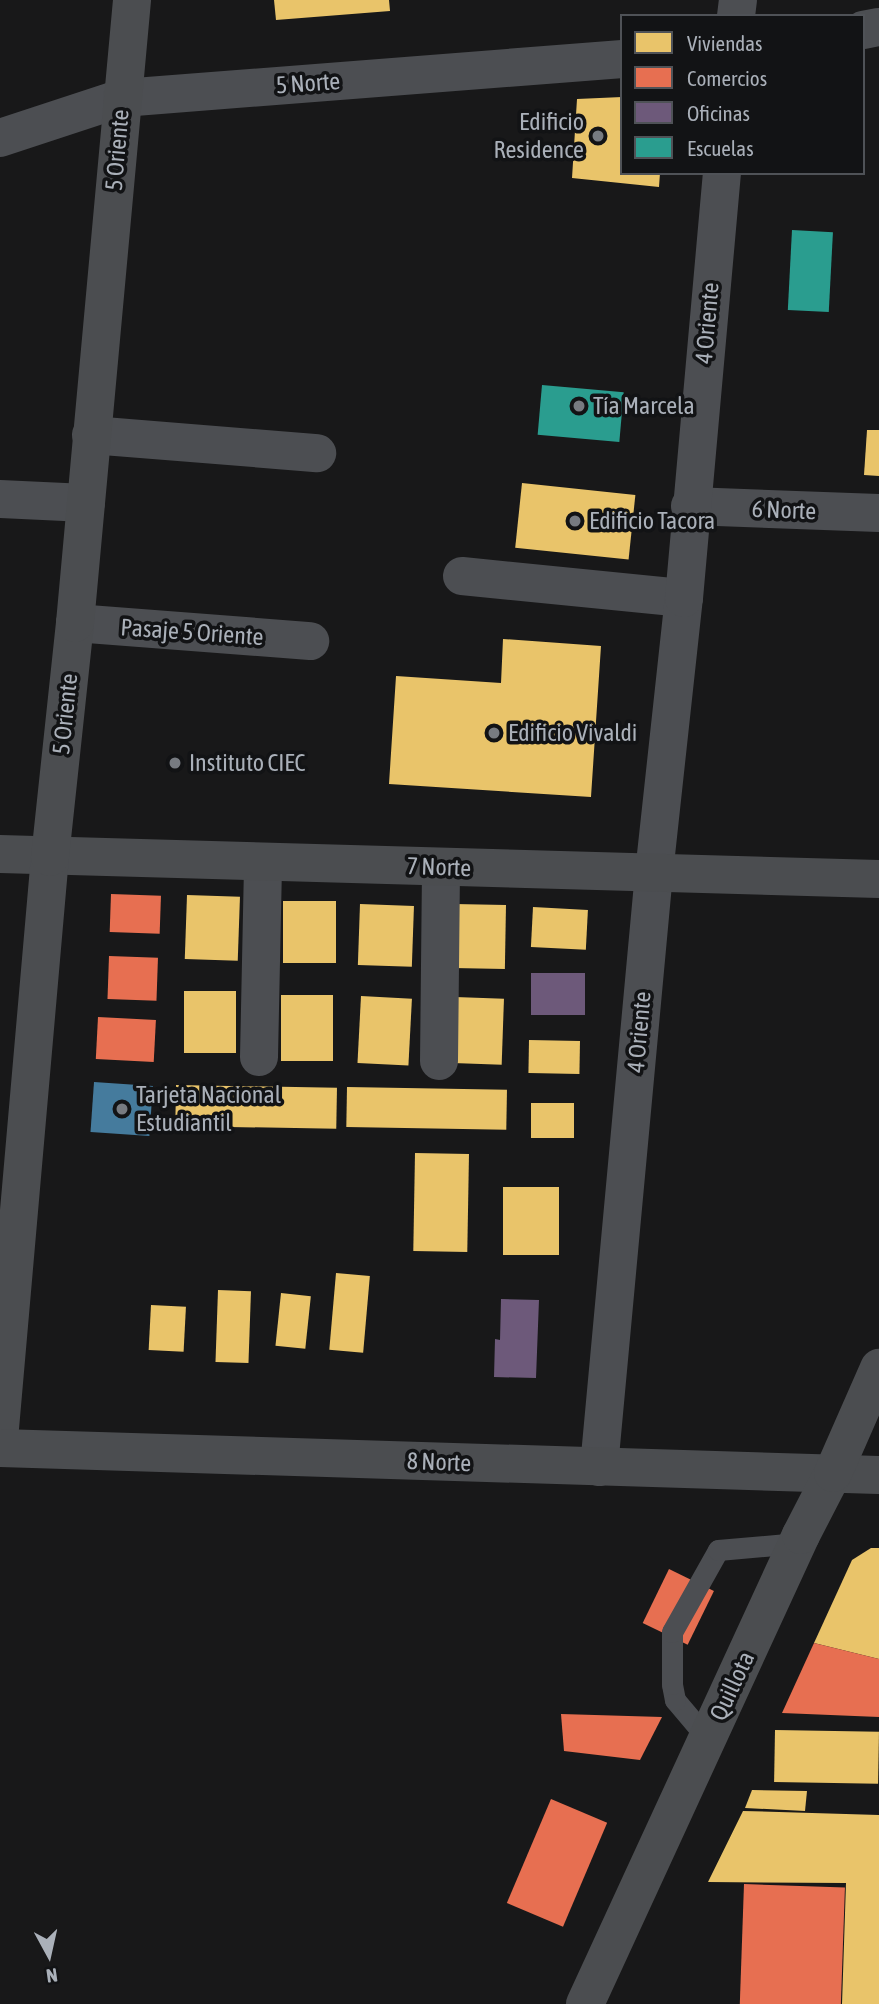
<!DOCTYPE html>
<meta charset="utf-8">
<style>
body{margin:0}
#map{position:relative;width:879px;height:2004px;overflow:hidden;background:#181819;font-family:"Asap Condensed",sans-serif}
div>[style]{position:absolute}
.homes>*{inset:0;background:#e9c46a;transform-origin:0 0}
.shops>*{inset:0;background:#e76f51;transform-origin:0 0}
.offices>*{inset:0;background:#6d597a;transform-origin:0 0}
.schools>*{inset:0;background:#2a9d8f;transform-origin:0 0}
.public>*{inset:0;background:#457b9d;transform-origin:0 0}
.lane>*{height:21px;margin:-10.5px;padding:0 10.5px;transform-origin:10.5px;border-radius:10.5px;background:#4c4e52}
.street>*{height:38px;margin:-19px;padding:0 19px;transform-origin:19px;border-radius:19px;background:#4c4e52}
.secondary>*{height:38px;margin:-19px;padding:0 19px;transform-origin:19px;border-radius:19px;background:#4b4d50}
.dots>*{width:19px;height:19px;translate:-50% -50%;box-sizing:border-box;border:4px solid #121315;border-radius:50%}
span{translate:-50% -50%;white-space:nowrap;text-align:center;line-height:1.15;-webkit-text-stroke:7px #121315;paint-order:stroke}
.street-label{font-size:24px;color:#aab0b9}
.poi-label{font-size:24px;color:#aab0b9}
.right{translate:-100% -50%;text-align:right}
.left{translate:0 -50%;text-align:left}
.legend{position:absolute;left:620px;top:14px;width:245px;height:161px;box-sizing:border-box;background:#121315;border:2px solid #4f5257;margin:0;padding:9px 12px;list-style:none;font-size:21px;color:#aab0b9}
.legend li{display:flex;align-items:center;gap:14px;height:35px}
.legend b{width:35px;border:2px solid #4f5257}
.north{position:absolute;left:14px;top:1920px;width:70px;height:70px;-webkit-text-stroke:5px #121315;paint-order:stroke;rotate:172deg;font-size:19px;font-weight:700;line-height:28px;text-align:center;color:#aab0b9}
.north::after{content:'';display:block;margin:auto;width:24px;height:32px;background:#aab0b9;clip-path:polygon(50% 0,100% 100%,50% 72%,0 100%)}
</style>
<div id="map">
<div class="homes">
<div style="clip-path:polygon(274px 0,389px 0,390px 11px,276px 20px)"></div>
<div style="clip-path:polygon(622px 97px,622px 173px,660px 173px,659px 187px,572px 178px,577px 99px)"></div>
<div style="clip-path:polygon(867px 430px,879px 430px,879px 476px,864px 475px)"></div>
<div style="left:522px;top:483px;width:114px;height:65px;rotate:6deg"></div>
<div style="clip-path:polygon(503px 639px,601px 646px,591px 797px,389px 784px,396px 676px,501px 683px)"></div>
<div style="left:187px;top:895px;width:53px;height:64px;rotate:2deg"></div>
<div style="left:283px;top:901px;width:53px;height:62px"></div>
<div style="left:360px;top:904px;width:54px;height:61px;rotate:2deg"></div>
<div style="left:454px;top:904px;width:52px;height:64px;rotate:1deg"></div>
<div style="left:533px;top:907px;width:55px;height:40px;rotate:3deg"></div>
<div style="left:184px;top:991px;width:52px;height:62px"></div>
<div style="left:281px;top:995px;width:52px;height:66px"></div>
<div style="left:361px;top:996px;width:51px;height:67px;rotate:3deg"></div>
<div style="left:455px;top:997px;width:49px;height:66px;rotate:2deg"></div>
<div style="left:529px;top:1040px;width:51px;height:33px;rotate:1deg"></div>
<div style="left:176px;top:1085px;width:161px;height:41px;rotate:1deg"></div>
<div style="left:347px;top:1087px;width:160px;height:40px;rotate:1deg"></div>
<div style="left:574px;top:1103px;width:35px;height:43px;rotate:90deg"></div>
<div style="left:415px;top:1153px;width:54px;height:98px;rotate:1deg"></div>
<div style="left:503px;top:1187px;width:56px;height:68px"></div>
<div style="left:336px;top:1273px;width:34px;height:77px;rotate:5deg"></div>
<div style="left:218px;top:1290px;width:33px;height:72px;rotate:2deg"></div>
<div style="left:281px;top:1293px;width:30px;height:53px;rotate:6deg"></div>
<div style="left:151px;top:1305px;width:35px;height:45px;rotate:3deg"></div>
<div style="clip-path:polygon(871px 1548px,879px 1548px,879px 1659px,814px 1643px,852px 1560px)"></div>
<div style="left:775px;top:1730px;width:104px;height:52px;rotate:1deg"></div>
<div style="clip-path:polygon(752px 1790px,807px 1791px,805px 1811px,745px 1808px)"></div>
<div style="clip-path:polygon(743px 1811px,879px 1815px,879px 2004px,842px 2004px,846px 1883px,708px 1882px)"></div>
</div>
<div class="shops">
<div style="left:111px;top:894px;width:50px;height:38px;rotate:2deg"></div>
<div style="left:109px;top:956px;width:49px;height:43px;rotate:2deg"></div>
<div style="left:98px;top:1017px;width:58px;height:42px;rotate:3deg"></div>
<div style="left:669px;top:1569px;width:50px;height:60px;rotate:26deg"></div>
<div style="clip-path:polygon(814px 1643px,879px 1659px,879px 1717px,782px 1713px)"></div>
<div style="clip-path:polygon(561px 1714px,662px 1717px,640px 1760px,564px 1751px)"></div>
<div style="left:551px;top:1799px;width:61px;height:113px;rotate:23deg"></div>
<div style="left:744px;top:1884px;width:101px;height:120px;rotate:2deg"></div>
</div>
<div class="offices">
<div style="left:531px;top:973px;width:54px;height:42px"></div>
<div style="clip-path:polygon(501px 1299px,539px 1300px,536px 1378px,494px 1377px,495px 1339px,500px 1340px)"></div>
</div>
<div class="schools">
<div style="left:792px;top:230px;width:41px;height:80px;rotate:3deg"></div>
<div style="left:542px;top:385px;width:82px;height:50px;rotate:5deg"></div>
</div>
<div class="public">
<div style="left:94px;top:1082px;width:59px;height:50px;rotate:4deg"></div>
</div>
<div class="lane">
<div style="left:708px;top:1739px;width:51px;rotate:-130.2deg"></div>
<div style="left:675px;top:1700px;width:16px;rotate:-101deg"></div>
<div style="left:672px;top:1684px;width:52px;rotate:-90deg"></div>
<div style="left:672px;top:1632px;width:94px;rotate:-60.7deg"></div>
<div style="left:718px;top:1550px;width:80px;rotate:-5deg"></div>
</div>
<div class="street">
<div style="left:736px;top:16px;width:16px;rotate:-83deg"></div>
<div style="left:863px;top:30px;width:16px;rotate:-11deg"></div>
<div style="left:0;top:138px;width:128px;rotate:-18.2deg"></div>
<div style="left:122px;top:98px;width:502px;rotate:-4.46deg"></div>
<div style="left:91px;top:435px;width:227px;rotate:4.6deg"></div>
<div style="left:0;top:499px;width:86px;rotate:2.7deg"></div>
<div style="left:690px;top:506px;width:189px;rotate:2.1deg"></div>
<div style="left:462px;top:576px;width:223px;rotate:5.7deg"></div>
<div style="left:75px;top:623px;width:236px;rotate:4.4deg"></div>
<div style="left:259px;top:1057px;width:194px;rotate:-88.8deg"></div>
<div style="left:439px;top:1061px;width:194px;rotate:-89.4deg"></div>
<div style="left:599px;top:1467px;width:597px;rotate:-84.71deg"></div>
<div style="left:654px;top:873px;width:277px;rotate:-83.8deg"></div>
<div style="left:684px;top:598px;width:427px;rotate:-84.9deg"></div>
</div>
<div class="secondary">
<div style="left:0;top:854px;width:879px;rotate:1.63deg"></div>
<div style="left:0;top:1428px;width:573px;rotate:-85deg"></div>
<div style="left:50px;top:857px;width:235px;rotate:-83.9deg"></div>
<div style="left:75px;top:623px;width:626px;rotate:-84.77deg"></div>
<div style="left:0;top:1448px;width:879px;rotate:1.76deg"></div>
<div style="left:585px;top:2004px;width:516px;rotate:-65.27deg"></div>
<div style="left:801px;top:1535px;width:70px;rotate:-62.7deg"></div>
<div style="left:833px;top:1473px;width:115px;rotate:-66.3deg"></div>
</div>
<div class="dots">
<div style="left:598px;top:136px;background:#777b81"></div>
<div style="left:579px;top:406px;background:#777b81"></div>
<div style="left:575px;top:521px;background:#777b81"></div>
<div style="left:494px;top:733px;background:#777b81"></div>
<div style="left:175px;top:763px;background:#777b81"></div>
<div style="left:122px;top:1109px;background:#777b81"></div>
</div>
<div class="street-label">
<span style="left:308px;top:83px;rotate:-4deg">5 Norte</span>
<span style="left:117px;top:150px;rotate:-85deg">5 Oriente</span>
<span style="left:707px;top:323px;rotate:-85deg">4 Oriente</span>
<span style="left:784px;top:510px;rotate:2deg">6 Norte</span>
<span style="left:192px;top:632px;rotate:4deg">Pasaje 5 Oriente</span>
<span style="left:65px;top:714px;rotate:-84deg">5 Oriente</span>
<span style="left:439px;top:867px;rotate:2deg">7 Norte</span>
<span style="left:639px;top:1032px;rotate:-85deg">4 Oriente</span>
<span style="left:439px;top:1462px;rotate:2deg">8 Norte</span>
<span style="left:732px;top:1686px;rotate:-65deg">Quillota</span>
</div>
<div class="poi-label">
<span class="right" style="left:584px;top:136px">Edificio<br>Residence</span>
<span class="left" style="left:593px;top:406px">Tía Marcela</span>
<span class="left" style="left:589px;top:521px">Edificio Tacora</span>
<span class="left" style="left:508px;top:733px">Edificio Vivaldi</span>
<span class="left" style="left:189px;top:763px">Instituto CIEC</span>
<span class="left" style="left:136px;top:1109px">Tarjeta Nacional<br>Estudiantil</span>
</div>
<ul class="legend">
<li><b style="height:19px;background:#e9c46a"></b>Viviendas</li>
<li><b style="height:19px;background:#e76f51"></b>Comercios</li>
<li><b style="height:19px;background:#6d597a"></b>Oficinas</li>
<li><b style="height:19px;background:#2a9d8f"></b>Escuelas</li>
</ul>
<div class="north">N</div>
</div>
